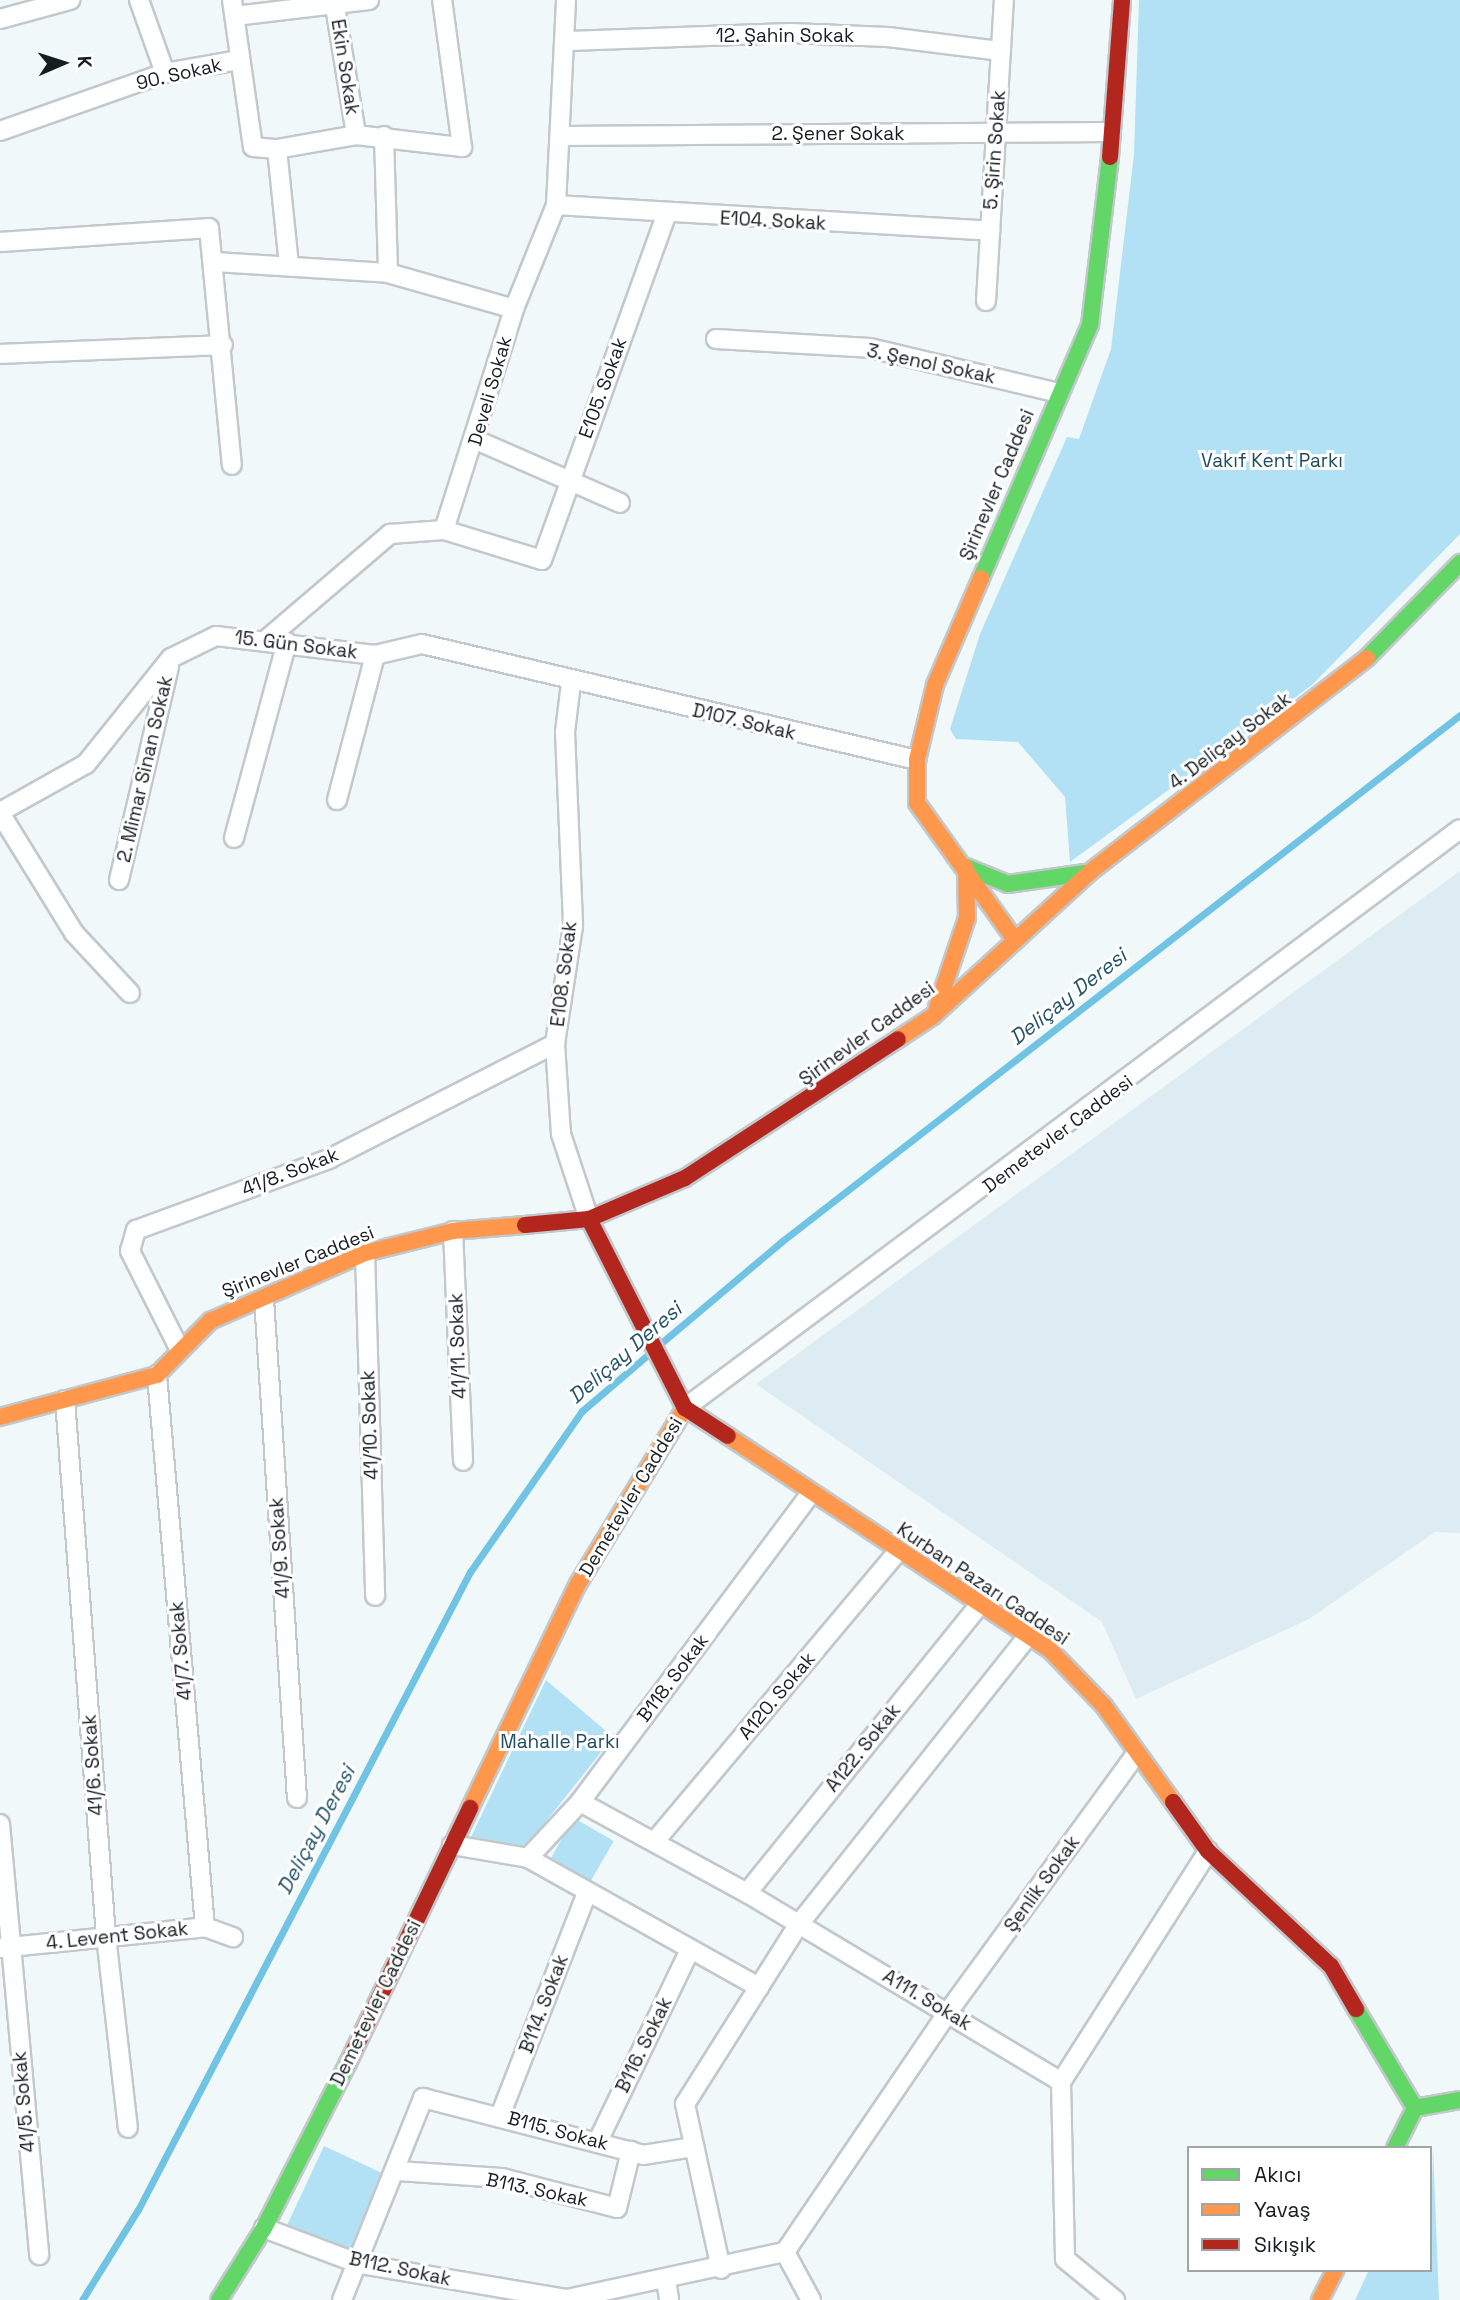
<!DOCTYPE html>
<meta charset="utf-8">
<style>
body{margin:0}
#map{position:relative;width:1460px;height:2300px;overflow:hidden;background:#f1f8fa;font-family:"Space Grotesk",sans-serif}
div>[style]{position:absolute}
.built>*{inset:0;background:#ddebf2}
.green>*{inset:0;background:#b2e1f6;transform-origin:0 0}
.stream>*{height:7px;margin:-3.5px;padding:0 3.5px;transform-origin:3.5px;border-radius:3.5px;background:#71c3e4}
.roads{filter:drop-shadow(2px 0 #c2c8cb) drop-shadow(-2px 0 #c2c8cb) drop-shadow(0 2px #c2c8cb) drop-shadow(0 -2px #c2c8cb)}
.street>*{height:18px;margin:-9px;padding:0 9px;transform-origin:9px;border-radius:9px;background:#fdfefe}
.fast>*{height:16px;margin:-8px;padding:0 8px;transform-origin:8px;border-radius:8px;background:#63d668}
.slow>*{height:16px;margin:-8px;padding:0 8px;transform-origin:8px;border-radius:8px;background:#ff974d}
.jam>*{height:16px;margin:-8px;padding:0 8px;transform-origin:8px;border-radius:8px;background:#b3261e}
span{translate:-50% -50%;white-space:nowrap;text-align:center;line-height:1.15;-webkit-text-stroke:6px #fff;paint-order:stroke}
.street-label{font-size:19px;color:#161d20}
.park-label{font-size:19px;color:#1d4b5f}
.water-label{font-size:21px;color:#255367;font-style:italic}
.legend{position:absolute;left:1187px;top:2146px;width:245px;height:126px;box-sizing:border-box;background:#fff;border:2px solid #a2a5a6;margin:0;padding:9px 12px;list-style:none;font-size:21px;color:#161d20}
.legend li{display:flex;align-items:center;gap:14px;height:35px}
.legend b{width:35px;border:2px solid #a2a5a6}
.north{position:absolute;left:28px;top:28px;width:70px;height:70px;-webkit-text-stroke:5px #fff;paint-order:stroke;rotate:87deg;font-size:19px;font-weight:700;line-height:28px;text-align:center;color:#161d20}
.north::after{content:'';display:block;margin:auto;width:24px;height:32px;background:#161d20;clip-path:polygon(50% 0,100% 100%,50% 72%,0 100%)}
</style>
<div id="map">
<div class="built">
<div style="clip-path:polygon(1460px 871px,1460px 1533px,1435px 1532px,1309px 1619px,1136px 1699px,1102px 1622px,756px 1384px)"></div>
</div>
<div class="green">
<div style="clip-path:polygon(1139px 0,1460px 0,1460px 534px,1312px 685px,1070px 862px,1065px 797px,1018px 742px,956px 739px,950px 729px,980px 634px,1067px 437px,1079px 439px,1111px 349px,1134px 154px)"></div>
<div style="clip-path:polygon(546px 1680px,613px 1737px,521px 1853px,470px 1839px)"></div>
<div style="left:574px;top:1818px;width:46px;height:46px;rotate:30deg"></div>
<div style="left:324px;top:2146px;width:70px;height:88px;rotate:25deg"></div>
<div style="clip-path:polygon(1433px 2148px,1439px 2300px,1355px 2300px,1369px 2270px,1430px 2270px)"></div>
</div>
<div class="stream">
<div style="left:660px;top:1344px;width:158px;rotate:-40.1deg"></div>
<div style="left:781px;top:1242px;width:860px;rotate:-37.82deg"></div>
<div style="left:82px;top:2300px;width:108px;rotate:-58.2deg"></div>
<div style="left:139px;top:2208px;width:717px;rotate:-62.51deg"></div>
<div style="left:470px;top:1572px;width:196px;rotate:-55.2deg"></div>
<div style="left:582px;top:1411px;width:91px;rotate:-40.5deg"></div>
</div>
<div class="roads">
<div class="street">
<div style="left:139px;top:0;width:77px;rotate:70.4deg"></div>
<div style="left:232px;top:0;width:148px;rotate:81.9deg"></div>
<div style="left:253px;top:147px;width:24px;rotate:5deg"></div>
<div style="left:277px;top:149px;width:117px;rotate:84.1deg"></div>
<div style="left:334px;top:0;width:137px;rotate:80.7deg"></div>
<div style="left:235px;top:16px;width:135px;rotate:-6.8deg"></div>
<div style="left:0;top:19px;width:73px;rotate:-15.2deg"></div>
<div style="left:569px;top:41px;width:221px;rotate:-2.1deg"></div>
<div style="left:790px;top:33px;width:98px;rotate:2.3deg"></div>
<div style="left:888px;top:37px;width:114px;rotate:7.1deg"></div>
<div style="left:0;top:131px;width:175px;rotate:-19.4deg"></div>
<div style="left:165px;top:73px;width:75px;rotate:-10deg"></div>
<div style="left:384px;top:136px;width:137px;rotate:88.3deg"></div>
<div style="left:564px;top:136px;width:547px;rotate:-0.42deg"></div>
<div style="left:277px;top:149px;width:80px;rotate:-10deg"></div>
<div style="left:356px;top:135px;width:107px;rotate:6.5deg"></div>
<div style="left:462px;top:147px;width:148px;rotate:-97.7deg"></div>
<div style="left:556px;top:205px;width:435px;rotate:3.4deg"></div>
<div style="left:0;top:242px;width:209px;rotate:-3.8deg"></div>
<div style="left:209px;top:228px;width:238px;rotate:84.5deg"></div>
<div style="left:215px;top:262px;width:173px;rotate:3.6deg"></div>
<div style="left:388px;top:273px;width:131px;rotate:15.9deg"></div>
<div style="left:986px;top:301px;width:302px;rotate:-86.6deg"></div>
<div style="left:716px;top:339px;width:154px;rotate:3.3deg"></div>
<div style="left:870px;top:348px;width:194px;rotate:13.4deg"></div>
<div style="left:0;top:354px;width:223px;rotate:-2.3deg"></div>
<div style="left:476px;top:440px;width:157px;rotate:23.6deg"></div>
<div style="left:444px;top:530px;width:102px;rotate:17deg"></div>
<div style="left:542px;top:560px;width:366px;rotate:-70.2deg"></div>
<div style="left:267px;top:639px;width:162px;rotate:-40.5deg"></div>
<div style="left:390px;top:534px;width:54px;rotate:-4.2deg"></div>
<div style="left:444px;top:530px;width:232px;rotate:-72.4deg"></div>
<div style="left:514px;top:309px;width:112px;rotate:-68deg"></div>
<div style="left:556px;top:205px;width:205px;rotate:-87.2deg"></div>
<div style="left:571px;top:683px;width:49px;rotate:97deg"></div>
<div style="left:565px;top:732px;width:194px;rotate:87.6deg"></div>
<div style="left:573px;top:926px;width:119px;rotate:98.7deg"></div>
<div style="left:555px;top:1044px;width:90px;rotate:86.2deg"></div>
<div style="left:561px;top:1134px;width:89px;rotate:71.8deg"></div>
<div style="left:337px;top:800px;width:150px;rotate:-75.3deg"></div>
<div style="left:0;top:812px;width:98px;rotate:-29.2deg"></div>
<div style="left:86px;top:764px;width:136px;rotate:-51.3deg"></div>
<div style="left:171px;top:658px;width:50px;rotate:-26.1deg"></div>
<div style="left:216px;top:636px;width:160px;rotate:6.8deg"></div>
<div style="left:375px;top:655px;width:48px;rotate:-13.2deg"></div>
<div style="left:422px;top:644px;width:508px;rotate:13.19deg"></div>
<div style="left:0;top:813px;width:141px;rotate:58.3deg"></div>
<div style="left:74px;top:933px;width:82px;rotate:47deg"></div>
<div style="left:234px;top:838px;width:203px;rotate:-74.9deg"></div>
<div style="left:119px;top:880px;width:220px;rotate:-76.8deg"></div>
<div style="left:453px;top:1231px;width:230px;rotate:87.5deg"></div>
<div style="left:365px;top:1253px;width:343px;rotate:88.3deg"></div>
<div style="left:264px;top:1299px;width:500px;rotate:86.22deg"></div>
<div style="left:179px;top:1348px;width:109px;rotate:-116.8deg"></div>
<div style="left:130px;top:1251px;width:22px;rotate:-74deg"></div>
<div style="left:136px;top:1230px;width:206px;rotate:-20.2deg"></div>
<div style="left:329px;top:1159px;width:254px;rotate:-27deg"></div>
<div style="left:157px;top:1375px;width:554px;rotate:85.03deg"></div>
<div style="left:65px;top:1400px;width:538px;rotate:85.63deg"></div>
<div style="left:106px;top:1936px;width:193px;rotate:83.5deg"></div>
<div style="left:685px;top:1408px;width:967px;rotate:-36.76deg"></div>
<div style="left:580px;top:1802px;width:190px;rotate:28.6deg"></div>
<div style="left:747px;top:1893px;width:366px;rotate:31deg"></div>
<div style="left:1061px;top:2082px;width:177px;rotate:88.7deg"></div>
<div style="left:1065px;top:2259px;width:65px;rotate:39.4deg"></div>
<div style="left:0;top:1824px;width:433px;rotate:84.8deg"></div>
<div style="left:655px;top:1841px;width:378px;rotate:-50deg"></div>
<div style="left:452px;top:1845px;width:77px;rotate:9.7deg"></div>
<div style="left:528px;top:1858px;width:265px;rotate:29.2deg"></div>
<div style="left:528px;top:1858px;width:76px;rotate:-47.1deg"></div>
<div style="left:580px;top:1802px;width:386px;rotate:-53.2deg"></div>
<div style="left:747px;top:1893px;width:371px;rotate:-51.1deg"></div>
<div style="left:0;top:1948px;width:206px;rotate:-5.8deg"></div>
<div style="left:205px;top:1927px;width:30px;rotate:20deg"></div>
<div style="left:1061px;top:2082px;width:274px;rotate:-57.5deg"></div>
<div style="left:500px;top:2116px;width:239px;rotate:-68.7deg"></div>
<div style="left:598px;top:2141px;width:212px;rotate:-64.3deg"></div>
<div style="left:398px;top:2171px;width:104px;rotate:3.9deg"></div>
<div style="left:502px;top:2178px;width:119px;rotate:14.6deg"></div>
<div style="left:617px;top:2208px;width:59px;rotate:-76.2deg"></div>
<div style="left:264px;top:2228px;width:103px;rotate:20.6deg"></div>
<div style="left:360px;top:2264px;width:210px;rotate:9.6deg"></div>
<div style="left:567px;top:2299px;width:223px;rotate:-12.2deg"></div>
<div style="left:785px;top:2252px;width:290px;rotate:-55.8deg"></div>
<div style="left:948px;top:2012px;width:317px;rotate:-53.9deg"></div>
<div style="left:785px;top:2252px;width:55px;rotate:61.6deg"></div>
<div style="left:721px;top:2269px;width:169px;rotate:-102.3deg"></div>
<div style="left:685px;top:2104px;width:213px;rotate:-57.7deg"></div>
<div style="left:799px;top:1924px;width:368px;rotate:-51.5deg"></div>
<div style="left:666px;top:2280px;width:20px;rotate:81deg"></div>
<div style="left:342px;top:2300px;width:218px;rotate:-68.1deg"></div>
<div style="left:423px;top:2098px;width:227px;rotate:14.5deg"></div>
<div style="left:643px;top:2155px;width:52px;rotate:-8.9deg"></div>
</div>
<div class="fast">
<div style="left:981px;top:578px;width:275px;rotate:-66.7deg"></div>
<div style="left:1090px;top:325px;width:169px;rotate:-83.2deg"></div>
<div style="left:1367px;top:658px;width:133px;rotate:-45.6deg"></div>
<div style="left:966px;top:867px;width:45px;rotate:22deg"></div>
<div style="left:1008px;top:884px;width:78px;rotate:-8.1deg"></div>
<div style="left:1356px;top:2009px;width:115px;rotate:59.2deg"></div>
<div style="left:1395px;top:2148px;width:45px;rotate:-63.4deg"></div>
<div style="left:1415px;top:2108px;width:46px;rotate:-10.1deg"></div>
<div style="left:219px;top:2300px;width:85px;rotate:-58deg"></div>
<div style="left:264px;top:2228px;width:185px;rotate:-63deg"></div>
</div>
<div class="slow">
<div style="left:981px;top:578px;width:116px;rotate:113.3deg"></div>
<div style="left:935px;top:685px;width:77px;rotate:103.5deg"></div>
<div style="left:917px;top:760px;width:43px;rotate:90deg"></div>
<div style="left:917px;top:803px;width:168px;rotate:54.4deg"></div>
<div style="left:937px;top:1007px;width:94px;rotate:-71.4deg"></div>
<div style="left:967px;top:918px;width:50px;rotate:-91.1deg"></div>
<div style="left:898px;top:1039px;width:42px;rotate:-33.3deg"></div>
<div style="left:933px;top:1016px;width:213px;rotate:-42.5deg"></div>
<div style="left:1090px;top:872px;width:350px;rotate:-37.7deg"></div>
<div style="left:0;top:1417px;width:163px;rotate:-15deg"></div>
<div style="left:157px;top:1375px;width:76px;rotate:-45.5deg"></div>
<div style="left:210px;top:1321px;width:169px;rotate:-23.7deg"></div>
<div style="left:365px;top:1253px;width:91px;rotate:-14deg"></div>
<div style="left:453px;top:1231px;width:72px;rotate:-4.8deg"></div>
<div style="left:728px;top:1436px;width:385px;rotate:33.6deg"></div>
<div style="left:1049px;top:1649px;width:79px;rotate:46deg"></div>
<div style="left:1104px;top:1706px;width:118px;rotate:54.3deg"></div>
<div style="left:470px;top:1808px;width:249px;rotate:-64.3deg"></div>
<div style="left:578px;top:1584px;width:206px;rotate:-58.7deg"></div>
<div style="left:1320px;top:2300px;width:34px;rotate:-63deg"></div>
</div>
<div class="jam">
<div style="left:1110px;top:157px;width:157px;rotate:-85.6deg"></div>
<div style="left:589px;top:1219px;width:212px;rotate:63.1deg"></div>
<div style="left:685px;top:1408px;width:51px;rotate:33.1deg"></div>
<div style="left:525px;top:1225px;width:64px;rotate:-5.4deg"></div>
<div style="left:589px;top:1219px;width:104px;rotate:-23.1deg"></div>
<div style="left:685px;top:1178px;width:254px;rotate:-33.1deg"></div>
<div style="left:1173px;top:1802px;width:60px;rotate:54.5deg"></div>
<div style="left:1208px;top:1851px;width:168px;rotate:43.1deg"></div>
<div style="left:1331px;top:1966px;width:50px;rotate:59.8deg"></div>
<div style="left:348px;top:2063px;width:283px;rotate:-64.4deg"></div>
</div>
</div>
<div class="street-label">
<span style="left:785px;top:36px">12. Şahin Sokak</span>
<span style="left:345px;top:67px;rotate:81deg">Ekin Sokak</span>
<span style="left:179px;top:74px;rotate:-13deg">90. Sokak</span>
<span style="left:838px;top:134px">2. Şener Sokak</span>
<span style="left:995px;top:150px;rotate:-86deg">5. Şirin Sokak</span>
<span style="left:773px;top:221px;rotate:3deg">E104. Sokak</span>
<span style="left:931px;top:364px;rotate:12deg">3. Şenol Sokak</span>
<span style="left:603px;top:388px;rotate:-70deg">E105. Sokak</span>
<span style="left:490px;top:391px;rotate:-74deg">Develi Sokak</span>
<span style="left:997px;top:485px;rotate:-67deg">Şirinevler Caddesi</span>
<span style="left:296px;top:645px;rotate:7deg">15. Gün Sokak</span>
<span style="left:744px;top:722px;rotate:13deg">D107. Sokak</span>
<span style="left:1230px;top:741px;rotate:-37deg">4. Deliçay Sokak</span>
<span style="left:145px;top:769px;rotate:-77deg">2. Mimar Sinan Sokak</span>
<span style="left:564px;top:974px;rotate:-83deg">E108. Sokak</span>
<span style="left:867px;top:1034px;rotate:-36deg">Şirinevler Caddesi</span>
<span style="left:1058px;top:1134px;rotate:-37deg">Demetevler Caddesi</span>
<span style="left:290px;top:1172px;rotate:-21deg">41/8. Sokak</span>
<span style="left:298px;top:1262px;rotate:-22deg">Şirinevler Caddesi</span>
<span style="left:458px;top:1346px;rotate:-92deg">41/11. Sokak</span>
<span style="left:370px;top:1425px;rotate:-92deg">41/10. Sokak</span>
<span style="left:631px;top:1497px;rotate:-59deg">Demetevler Caddesi</span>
<span style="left:280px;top:1548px;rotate:-94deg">41/9. Sokak</span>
<span style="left:983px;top:1584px;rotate:34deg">Kurban Pazarı Caddesi</span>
<span style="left:181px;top:1651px;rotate:-95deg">41/7. Sokak</span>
<span style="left:673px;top:1678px;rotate:-53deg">B118. Sokak</span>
<span style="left:777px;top:1696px;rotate:-50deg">A120. Sokak</span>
<span style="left:863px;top:1748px;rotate:-51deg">A122. Sokak</span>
<span style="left:93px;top:1765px;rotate:-94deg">41/6. Sokak</span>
<span style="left:1042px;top:1884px;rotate:-54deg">Şenlik Sokak</span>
<span style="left:117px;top:1936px;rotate:-6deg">4. Levent Sokak</span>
<span style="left:927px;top:2000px;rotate:31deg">A111. Sokak</span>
<span style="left:376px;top:2003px;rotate:-64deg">Demetevler Caddesi</span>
<span style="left:544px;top:2004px;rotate:-69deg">B114. Sokak</span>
<span style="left:644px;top:2045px;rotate:-64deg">B116. Sokak</span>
<span style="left:24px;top:2102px;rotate:-95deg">41/5. Sokak</span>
<span style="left:558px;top:2131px;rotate:15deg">B115. Sokak</span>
<span style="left:537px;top:2190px;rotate:12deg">B113. Sokak</span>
<span style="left:400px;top:2269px;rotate:12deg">B112. Sokak</span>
</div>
<div class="park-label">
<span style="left:1272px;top:461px">Vakıf Kent Parkı</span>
<span style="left:560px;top:1742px">Mahalle Parkı</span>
</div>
<div class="water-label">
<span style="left:1068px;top:997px;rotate:-38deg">Deliçay Deresi</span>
<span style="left:625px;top:1353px;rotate:-41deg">Deliçay Deresi</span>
<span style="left:316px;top:1830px;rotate:-62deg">Deliçay Deresi</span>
</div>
<ul class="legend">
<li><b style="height:9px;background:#63d668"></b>Akıcı</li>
<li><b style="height:9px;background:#ff974d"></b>Yavaş</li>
<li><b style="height:9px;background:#b3261e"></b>Sıkışık</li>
</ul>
<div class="north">K</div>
</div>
